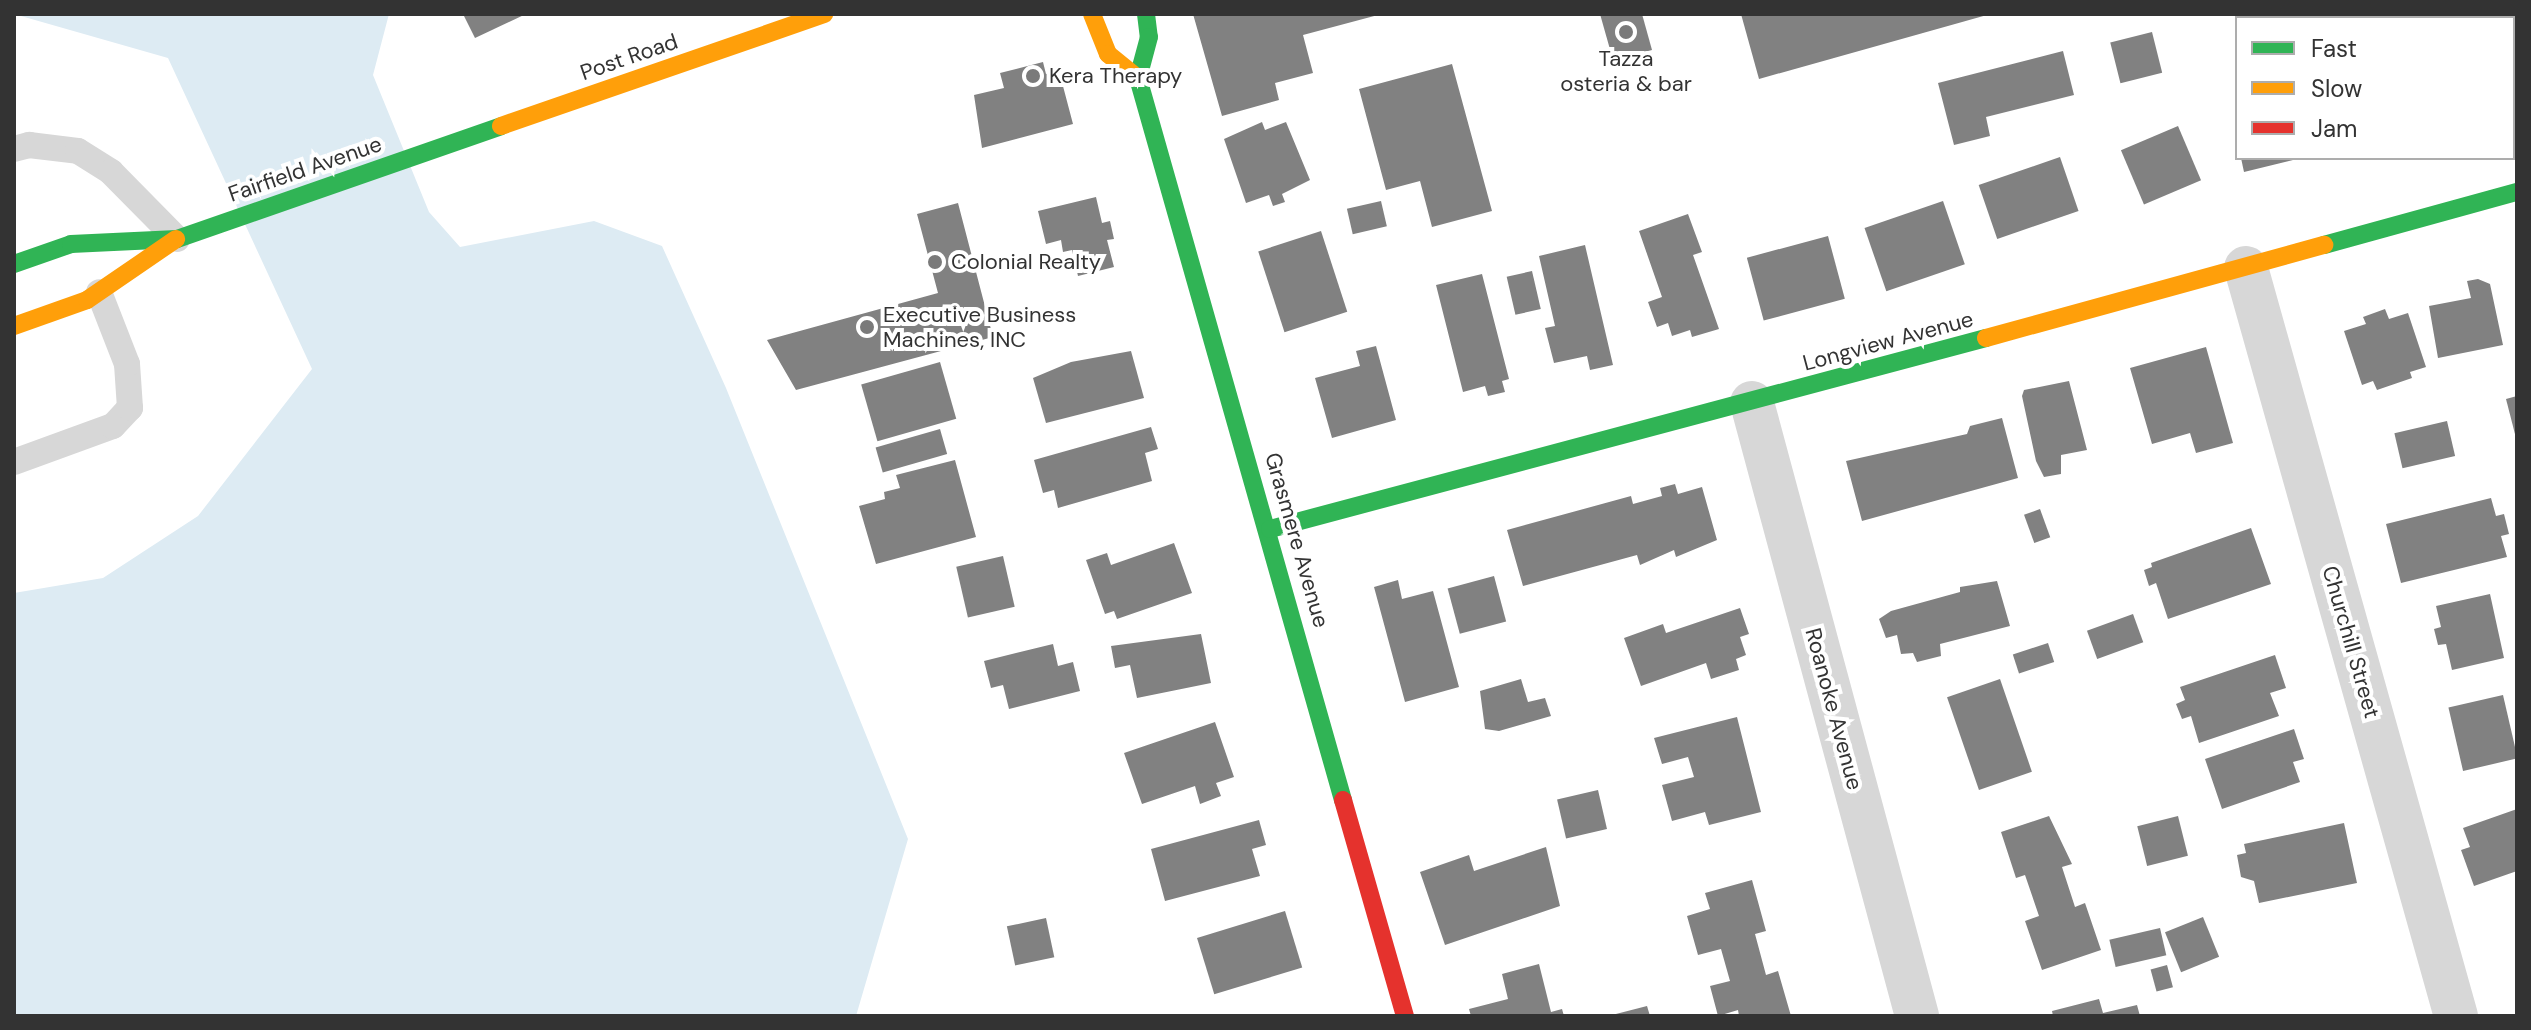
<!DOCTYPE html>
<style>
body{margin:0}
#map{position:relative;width:2531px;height:1030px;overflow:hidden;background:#fff;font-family:"DM Sans",sans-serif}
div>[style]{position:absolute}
.water>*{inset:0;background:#ddebf3}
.building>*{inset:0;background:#818181;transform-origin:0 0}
.lane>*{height:26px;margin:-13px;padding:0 13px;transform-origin:13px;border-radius:13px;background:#d7d7d7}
.street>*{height:44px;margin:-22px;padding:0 22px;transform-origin:22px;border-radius:22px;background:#d7d7d7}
.fast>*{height:18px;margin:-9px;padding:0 9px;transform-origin:9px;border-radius:9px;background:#30b455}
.slow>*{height:18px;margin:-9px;padding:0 9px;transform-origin:9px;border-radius:9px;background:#ff9f0a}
.jam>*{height:18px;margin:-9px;padding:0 9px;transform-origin:9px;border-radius:9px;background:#e5322d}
.dots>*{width:22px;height:22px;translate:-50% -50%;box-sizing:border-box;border:4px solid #fff;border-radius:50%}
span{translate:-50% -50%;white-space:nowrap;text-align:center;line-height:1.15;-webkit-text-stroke:8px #fff;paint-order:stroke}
.street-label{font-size:22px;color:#333}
.poi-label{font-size:22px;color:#333}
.left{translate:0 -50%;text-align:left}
.frame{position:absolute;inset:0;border:16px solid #333;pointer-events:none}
.legend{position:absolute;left:2235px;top:16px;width:280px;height:144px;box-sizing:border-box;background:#fff;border:2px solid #adadad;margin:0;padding:10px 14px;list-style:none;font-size:24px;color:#333}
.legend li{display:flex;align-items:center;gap:16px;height:40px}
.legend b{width:40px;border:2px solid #adadad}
</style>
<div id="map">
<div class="water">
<div style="clip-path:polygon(14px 14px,389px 14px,373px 75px,429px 212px,460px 247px,594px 221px,662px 246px,726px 388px,908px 839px,856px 1016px,14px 1016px,14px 593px,103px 578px,198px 516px,312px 369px,168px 58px)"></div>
</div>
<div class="building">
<div style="clip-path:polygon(463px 14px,526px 14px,475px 38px)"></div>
<div style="clip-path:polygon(1193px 14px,1378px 14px,1378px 15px,1303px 35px,1313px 73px,1275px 83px,1279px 100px,1222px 116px)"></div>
<div style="clip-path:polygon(1600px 14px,1642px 14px,1652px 50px,1613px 60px)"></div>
<div style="clip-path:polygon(1741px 14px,1986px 14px,1987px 15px,1759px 79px)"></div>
<div style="left:2152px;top:32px;width:42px;height:43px;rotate:76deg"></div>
<div style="clip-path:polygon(2063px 51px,2074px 95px,1986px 117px,1990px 136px,1954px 145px,1938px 83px)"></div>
<div style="clip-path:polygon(1043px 62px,1046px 74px,1059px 71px,1073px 124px,982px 148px,974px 95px,1004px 88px,1000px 73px)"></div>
<div style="clip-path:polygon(1452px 64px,1492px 211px,1432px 227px,1420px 181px,1386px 190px,1359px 89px)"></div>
<div style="clip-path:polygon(1262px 122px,1265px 130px,1286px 122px,1310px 180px,1282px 194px,1285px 202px,1273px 206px,1269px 195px,1246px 203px,1224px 139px)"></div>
<div style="left:2178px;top:126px;width:59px;height:62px;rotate:67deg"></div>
<div style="left:2060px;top:157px;width:57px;height:86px;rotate:71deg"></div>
<div style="clip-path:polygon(2241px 158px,2297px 158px,2297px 159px,2244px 172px)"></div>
<div style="clip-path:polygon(1096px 197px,1102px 223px,1110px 221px,1114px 239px,1107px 240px,1114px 267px,1078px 276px,1072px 250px,1063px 252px,1061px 240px,1046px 244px,1038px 211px)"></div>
<div style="left:1381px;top:201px;width:26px;height:35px;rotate:77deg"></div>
<div style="left:1943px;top:201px;width:67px;height:83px;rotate:71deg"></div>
<div style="clip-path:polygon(958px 203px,993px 337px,796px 390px,767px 340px,938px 293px,917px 214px)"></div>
<div style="clip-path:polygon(1688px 214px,1702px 252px,1693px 255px,1719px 329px,1692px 337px,1690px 330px,1672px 336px,1668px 323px,1657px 327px,1648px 302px,1662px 297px,1639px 231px)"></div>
<div style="left:1321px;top:231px;width:85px;height:66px;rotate:72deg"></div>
<div style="left:1828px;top:236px;width:65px;height:84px;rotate:75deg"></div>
<div style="clip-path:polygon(1585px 245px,1613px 365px,1590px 370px,1587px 356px,1554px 363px,1545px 328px,1555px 326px,1539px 256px)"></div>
<div style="left:1532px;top:271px;width:39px;height:26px;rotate:77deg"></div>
<div style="clip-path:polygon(1482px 274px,1509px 379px,1502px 381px,1505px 392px,1488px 396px,1485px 386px,1463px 392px,1436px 285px)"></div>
<div style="clip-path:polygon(2478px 279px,2490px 284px,2503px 345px,2438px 358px,2429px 306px,2471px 298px,2467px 281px)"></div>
<div style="clip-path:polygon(2385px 309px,2389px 319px,2408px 313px,2426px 367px,2410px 372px,2412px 378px,2377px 390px,2373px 381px,2362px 385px,2344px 331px,2366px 324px,2363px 317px)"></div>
<div style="clip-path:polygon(1376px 346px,1396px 420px,1332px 438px,1315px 378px,1360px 366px,1356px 351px)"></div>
<div style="clip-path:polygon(2206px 347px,2233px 443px,2196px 453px,2190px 433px,2152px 444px,2130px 368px)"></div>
<div style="clip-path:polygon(1131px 351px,1144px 398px,1046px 423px,1033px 378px,1071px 362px)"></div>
<div style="left:940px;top:362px;width:59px;height:82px;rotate:74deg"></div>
<div style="clip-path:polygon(2069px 381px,2087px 450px,2061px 455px,2061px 474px,2044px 477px,2036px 461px,2022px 396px,2024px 390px)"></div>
<div style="clip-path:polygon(2517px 396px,2517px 438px,2516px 438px,2506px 399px)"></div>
<div style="clip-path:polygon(2002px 418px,2018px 478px,1862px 521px,1846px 461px,1967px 434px,1970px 426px)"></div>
<div style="left:2447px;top:421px;width:36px;height:54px;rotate:77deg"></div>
<div style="clip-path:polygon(1151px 427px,1158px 449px,1145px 453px,1152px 481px,1058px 508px,1054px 490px,1043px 493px,1034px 460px)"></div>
<div style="left:940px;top:429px;width:26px;height:67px;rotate:74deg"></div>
<div style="clip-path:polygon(955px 460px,976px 537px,876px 564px,859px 506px,885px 499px,884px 492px,900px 488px,896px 475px)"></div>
<div style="clip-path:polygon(1675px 484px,1678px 494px,1702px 487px,1717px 540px,1676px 557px,1674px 550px,1640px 565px,1637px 555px,1523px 586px,1507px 530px,1631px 496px,1633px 504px,1662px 496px,1660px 488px)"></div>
<div style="clip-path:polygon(2491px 498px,2496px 516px,2504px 514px,2509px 534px,2501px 536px,2507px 557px,2401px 583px,2386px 524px)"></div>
<div style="left:2040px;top:509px;width:30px;height:17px;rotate:70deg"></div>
<div style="clip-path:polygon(2251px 528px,2271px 584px,2168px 619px,2156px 583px,2149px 586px,2144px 570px,2152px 567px,2151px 563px)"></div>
<div style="clip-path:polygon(1174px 543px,1192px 593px,1117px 619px,1114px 611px,1105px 614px,1086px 560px,1107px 553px,1111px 565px)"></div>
<div style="left:1003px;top:556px;width:52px;height:48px;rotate:77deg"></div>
<div style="left:1494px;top:576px;width:47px;height:48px;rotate:75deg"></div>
<div style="clip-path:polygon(1398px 580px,1402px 599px,1433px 591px,1459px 687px,1405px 702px,1374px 587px)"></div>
<div style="clip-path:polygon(1997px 581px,2010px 626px,1940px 644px,1941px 656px,1917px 662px,1913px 653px,1901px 654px,1897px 635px,1886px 638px,1879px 619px,1891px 611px,1960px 592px,1960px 587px)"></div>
<div style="clip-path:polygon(2490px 594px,2504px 658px,2452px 670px,2446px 644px,2438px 645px,2434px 629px,2441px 627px,2436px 606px)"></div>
<div style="clip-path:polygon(1740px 608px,1749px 634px,1740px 637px,1746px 655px,1736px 659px,1739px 670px,1711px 679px,1706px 663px,1641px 686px,1624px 638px,1663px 624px,1666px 633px)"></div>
<div style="left:2133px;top:614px;width:30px;height:49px;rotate:70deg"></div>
<div style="clip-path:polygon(1201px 634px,1211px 683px,1137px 698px,1130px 665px,1115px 668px,1111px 646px)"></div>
<div style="left:2048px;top:643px;width:20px;height:37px;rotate:72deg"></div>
<div style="clip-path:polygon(1053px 644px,1058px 666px,1073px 662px,1080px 691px,1009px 709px,1003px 685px,991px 688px,984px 661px)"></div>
<div style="clip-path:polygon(2275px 655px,2286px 688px,2270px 693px,2279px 716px,2199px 743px,2191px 716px,2182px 719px,2176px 704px,2185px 700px,2180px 687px)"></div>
<div style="clip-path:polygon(1521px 679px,1528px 702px,1545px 698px,1551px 716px,1499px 731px,1485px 729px,1480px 691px)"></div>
<div style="left:2000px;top:679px;width:98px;height:56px;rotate:71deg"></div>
<div style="left:2503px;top:695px;width:65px;height:56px;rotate:77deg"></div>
<div style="clip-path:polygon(1737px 717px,1761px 812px,1709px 825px,1705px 812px,1672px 821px,1662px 785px,1694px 777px,1688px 757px,1662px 764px,1654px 738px)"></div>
<div style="clip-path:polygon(1215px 722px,1234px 777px,1216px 783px,1221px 796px,1200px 804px,1195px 786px,1142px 804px,1124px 753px)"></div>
<div style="clip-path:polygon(2294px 729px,2304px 759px,2293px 762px,2300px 782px,2222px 809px,2205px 759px)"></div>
<div style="left:1598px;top:790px;width:40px;height:42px;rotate:77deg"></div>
<div style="clip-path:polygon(2517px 809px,2517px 871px,2474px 886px,2461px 850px,2470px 847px,2463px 828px)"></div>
<div style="clip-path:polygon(2049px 816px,2072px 864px,2062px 867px,2075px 907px,2085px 903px,2101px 950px,2042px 970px,2025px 921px,2039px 916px,2025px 875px,2016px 878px,2001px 832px)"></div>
<div style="left:2178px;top:816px;width:41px;height:42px;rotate:76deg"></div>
<div style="clip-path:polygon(1259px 820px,1266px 845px,1252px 849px,1260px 876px,1165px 901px,1151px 849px)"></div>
<div style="clip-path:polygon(2344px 823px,2357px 883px,2259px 903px,2254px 881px,2241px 877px,2237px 855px,2246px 853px,2244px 844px)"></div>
<div style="clip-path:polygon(1546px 847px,1560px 906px,1445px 945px,1420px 872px,1469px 855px,1474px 871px)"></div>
<div style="clip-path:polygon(1752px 880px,1766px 931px,1755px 934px,1766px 975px,1778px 971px,1791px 1016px,1739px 1016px,1738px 1010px,1718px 1016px,1710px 986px,1730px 981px,1721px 949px,1698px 955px,1687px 916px,1710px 909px,1705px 893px)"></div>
<div style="left:1285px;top:911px;width:59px;height:92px;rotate:73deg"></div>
<div style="left:2203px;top:917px;width:43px;height:41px;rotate:68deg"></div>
<div style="left:1046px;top:918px;width:40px;height:40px;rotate:78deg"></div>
<div style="left:2160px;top:928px;width:28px;height:52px;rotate:77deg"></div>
<div style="clip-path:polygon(1539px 964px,1551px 1012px,1562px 1009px,1564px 1016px,1471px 1016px,1469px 1009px,1508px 999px,1502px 974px)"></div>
<div style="left:2167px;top:965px;width:23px;height:17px;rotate:75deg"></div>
<div style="clip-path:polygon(2099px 999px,2103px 1013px,2137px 1005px,2140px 1016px,2053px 1016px,2052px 1011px)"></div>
<div style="clip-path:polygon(1647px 1006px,1650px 1016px,1612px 1016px,1612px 1015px)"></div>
</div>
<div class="lane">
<div style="left:14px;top:149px;width:16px;rotate:-15deg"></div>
<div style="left:29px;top:145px;width:49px;rotate:7deg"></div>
<div style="left:78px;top:151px;width:39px;rotate:32deg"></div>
<div style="left:111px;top:172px;width:94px;rotate:45.4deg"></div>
<div style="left:14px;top:462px;width:105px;rotate:-20deg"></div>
<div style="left:113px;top:426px;width:25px;rotate:-47deg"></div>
<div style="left:130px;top:408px;width:44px;rotate:-93.9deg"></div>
<div style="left:127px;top:364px;width:77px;rotate:-111.3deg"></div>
</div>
<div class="street">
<div style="left:2246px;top:268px;width:777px;rotate:74.32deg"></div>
<div style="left:1752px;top:403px;width:635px;rotate:74.93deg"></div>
</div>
<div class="fast">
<div style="left:1146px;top:14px;width:23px;rotate:83deg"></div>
<div style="left:1149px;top:37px;width:42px;rotate:105deg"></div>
<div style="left:1138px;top:78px;width:751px;rotate:74.15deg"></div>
<div style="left:2324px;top:245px;width:200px;rotate:-15.4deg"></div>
<div style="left:14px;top:264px;width:60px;rotate:-19.3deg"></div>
<div style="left:71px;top:244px;width:106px;rotate:-2.7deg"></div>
<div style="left:177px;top:239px;width:343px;rotate:-19.2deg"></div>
<div style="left:1270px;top:529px;width:741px;rotate:-14.94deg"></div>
</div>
<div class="slow">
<div style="left:1092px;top:14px;width:43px;rotate:68.2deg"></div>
<div style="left:1108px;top:54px;width:38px;rotate:39deg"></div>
<div style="left:501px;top:126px;width:342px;rotate:-19.1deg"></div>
<div style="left:14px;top:326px;width:77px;rotate:-19.6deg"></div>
<div style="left:87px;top:300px;width:108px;rotate:-34.4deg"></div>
<div style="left:1986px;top:338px;width:351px;rotate:-15.4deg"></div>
</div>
<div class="jam">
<div style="left:1343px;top:800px;width:225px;rotate:74deg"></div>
</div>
<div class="dots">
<div style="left:1626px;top:32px;background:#7a7a7a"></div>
<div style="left:1033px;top:76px;background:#7a7a7a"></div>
<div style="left:935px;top:262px;background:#7a7a7a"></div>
<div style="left:867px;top:327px;background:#7a7a7a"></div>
</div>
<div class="street-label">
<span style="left:629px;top:57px;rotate:-19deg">Post Road</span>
<span style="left:305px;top:169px;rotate:-19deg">Fairfield Avenue</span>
<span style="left:1888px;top:341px;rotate:-15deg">Longview Avenue</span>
<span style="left:1297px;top:540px;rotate:74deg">Grasmere Avenue</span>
<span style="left:2351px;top:642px;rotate:74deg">Churchill Street</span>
<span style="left:1834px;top:709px;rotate:75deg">Roanoke Avenue</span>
</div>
<div class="poi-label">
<span style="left:1626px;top:71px">Tazza<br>osteria &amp; bar</span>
<span class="left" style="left:1049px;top:76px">Kera Therapy</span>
<span class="left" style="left:951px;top:262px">Colonial Realty</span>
<span class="left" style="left:883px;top:327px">Executive Business<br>Machines, INC</span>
</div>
<div class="frame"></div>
<ul class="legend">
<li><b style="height:10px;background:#30b455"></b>Fast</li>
<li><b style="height:10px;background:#ff9f0a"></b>Slow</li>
<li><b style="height:10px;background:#e5322d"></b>Jam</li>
</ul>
</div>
